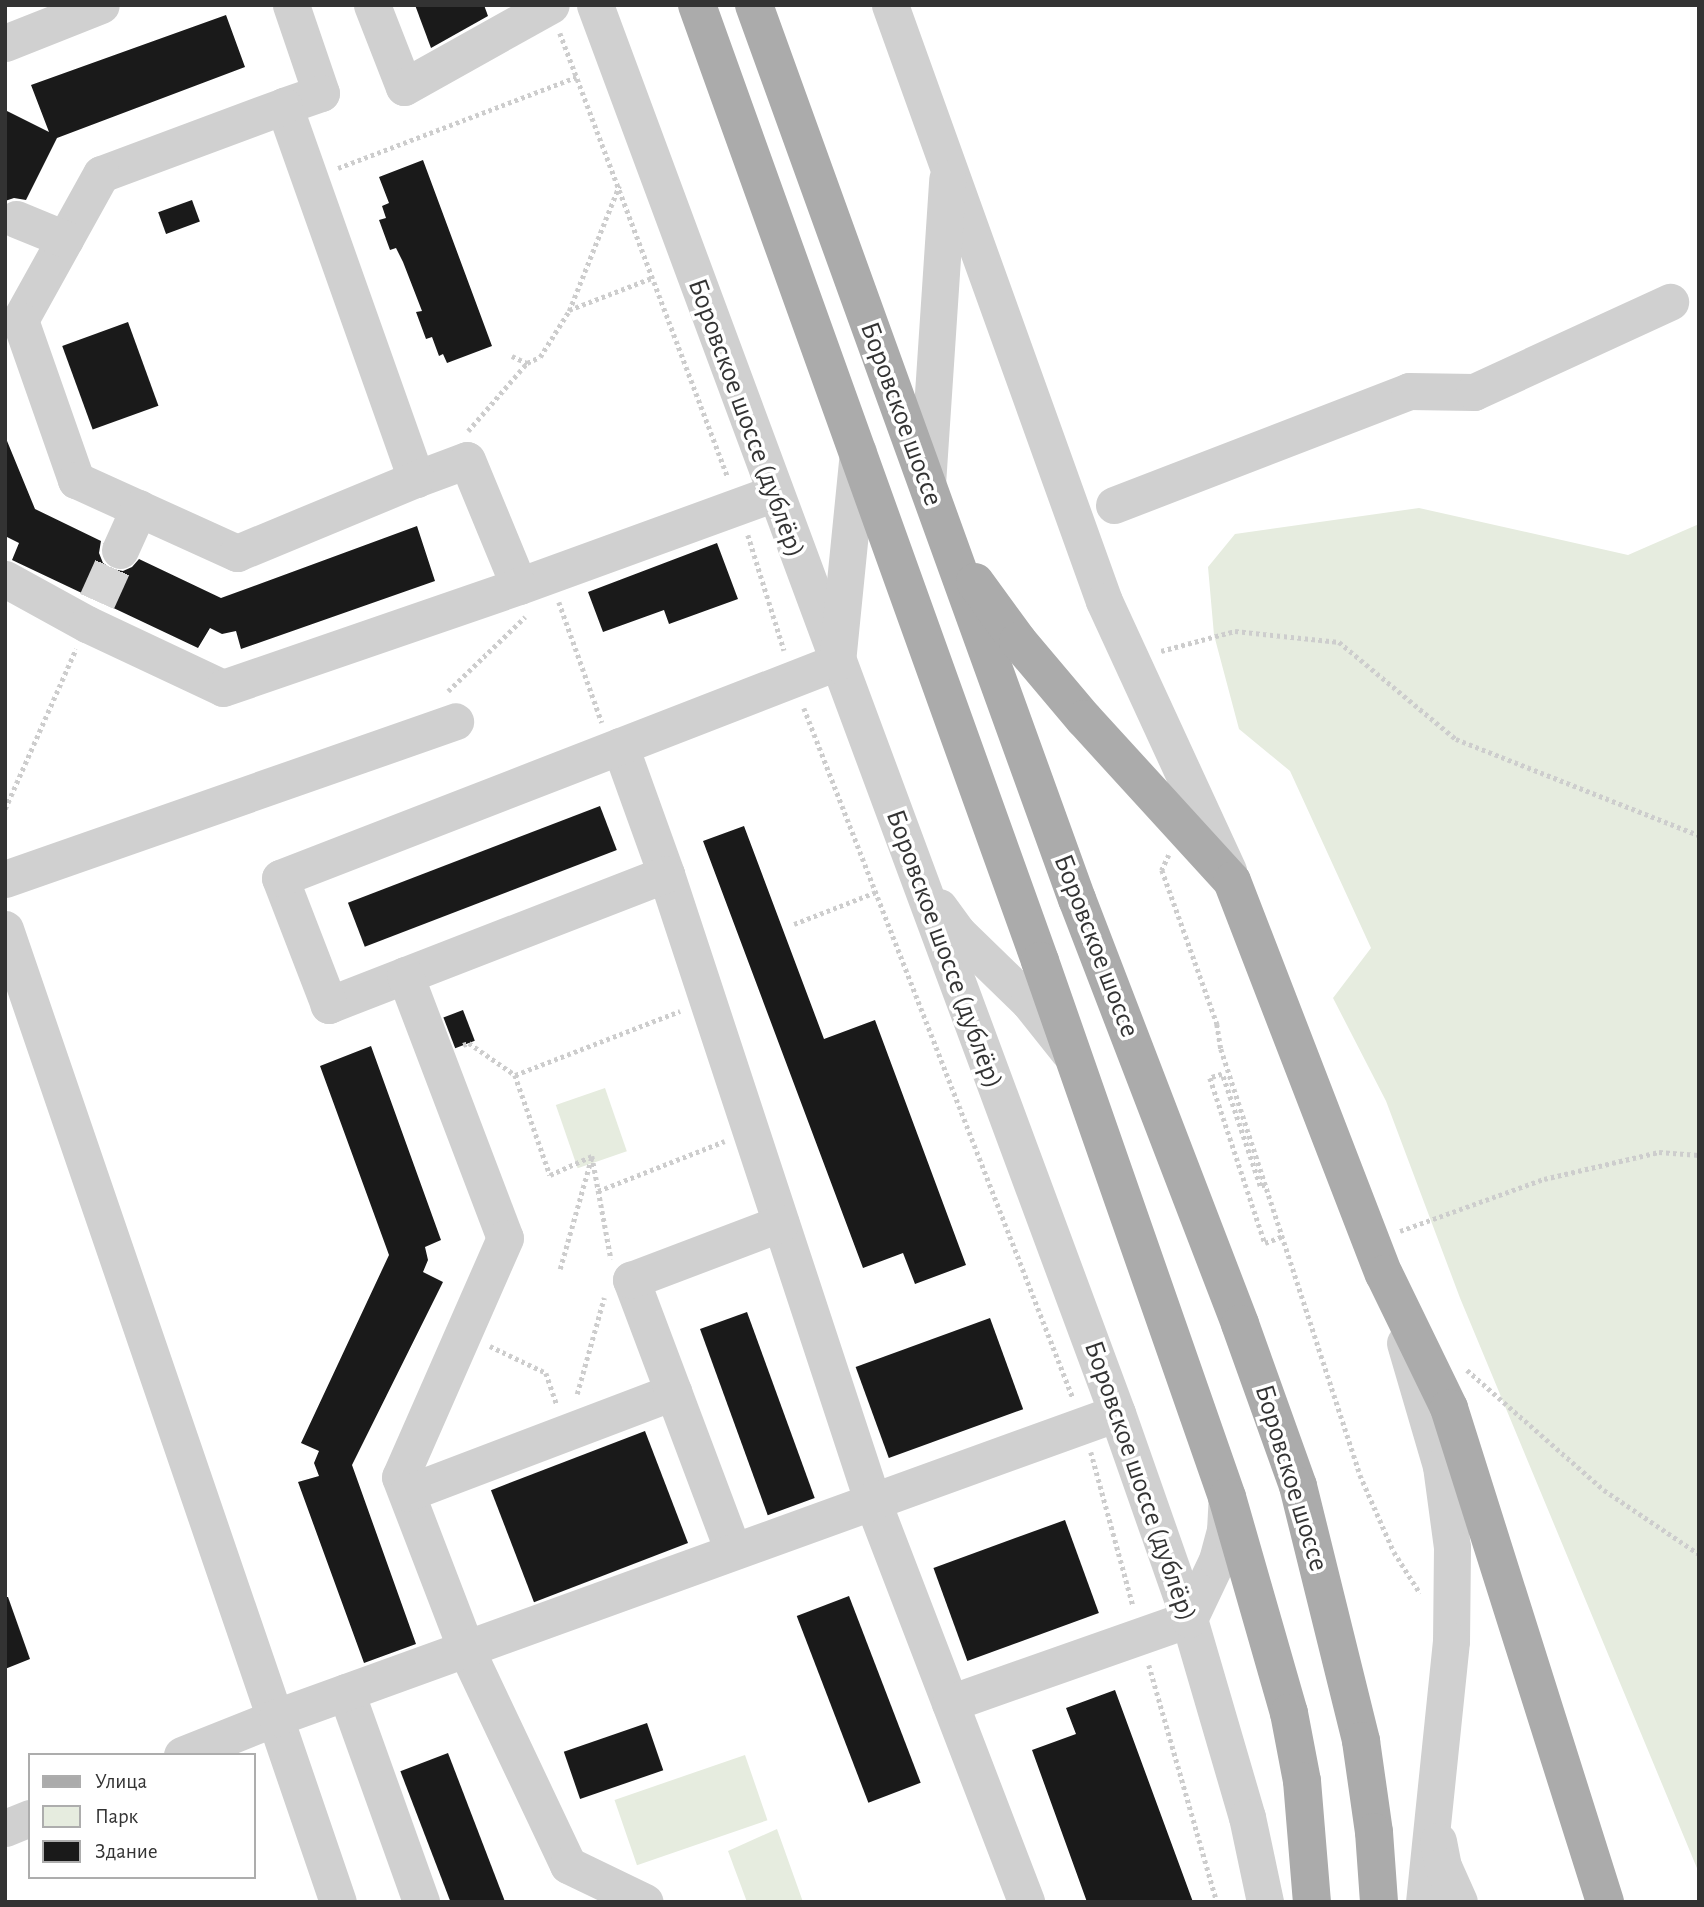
<!DOCTYPE html>
<meta charset="utf-8">
<style>
body{margin:0}
#map{position:relative;width:1704px;height:1907px;overflow:hidden;background:#fff;font-family:"Alegreya Sans",sans-serif}
div>[style]{position:absolute}
.green>*{inset:0;background:#e6ecdf;transform-origin:0 0}
.building>*{inset:0;background:#1a1a1a;transform-origin:0 0}
.minor-tunnel>*{height:37px;margin-top:-18.5px;transform-origin:0;background:repeating-linear-gradient(90deg,#d6d6d6 0 37px,transparent 0 55px)}
.path>*{height:4.5px;margin-top:-2.25px;transform-origin:0;background:repeating-linear-gradient(90deg,#cdcdcd 0 3.5px,transparent 0 7px)}
.minor>*{height:37px;margin:-18.5px;padding:0 18.5px;transform-origin:18.5px;border-radius:18.5px;background:#d0d0d0}
.major>*{height:38px;margin:-19px;padding:0 19px;transform-origin:19px;border-radius:19px;background:#ababab}
span{translate:-50% -50%;white-space:nowrap;text-align:center;line-height:1.15;-webkit-text-stroke:7px #fff;paint-order:stroke}
.street-label{font-size:28px;color:#333}
.frame{position:absolute;inset:0;border:7px solid #333;pointer-events:none}
.legend{position:absolute;left:28px;top:1753px;width:228px;height:126px;box-sizing:border-box;background:#fff;border:2px solid #adadad;margin:0;padding:9px 12px;list-style:none;font-size:21px;color:#333}
.legend li{display:flex;align-items:center;gap:14px;height:35px}
.legend b{width:35px;border:2px solid #adadad}
</style>
<div id="map">
<div class="green">
<div style="clip-path:polygon(1419px 508px,1628px 555px,1699px 524px,1699px 1873px,1460px 1298px,1386px 1101px,1333px 998px,1371px 948px,1290px 771px,1239px 729px,1214px 635px,1208px 567px,1235px 534px)"></div>
<div style="left:605px;top:1088px;width:67px;height:52px;rotate:71deg"></div>
<div style="left:745px;top:1755px;width:69px;height:138px;rotate:71deg"></div>
<div style="clip-path:polygon(777px 1829px,803px 1902px,747px 1902px,728px 1851px)"></div>
</div>
<div class="building">
<div style="clip-path:polygon(415px 5px,484px 5px,488px 16px,431px 48px)"></div>
<div style="clip-path:polygon(226px 15px,245px 67px,57px 138px,26px 200px,14px 198px,5px 201px,5px 110px,49px 132px,31px 85px)"></div>
<div style="clip-path:polygon(423px 160px,492px 346px,447px 363px,443px 354px,439px 356px,432px 337px,426px 339px,416px 312px,422px 311px,403px 262px,396px 248px,390px 250px,379px 220px,386px 218px,382px 206px,389px 203px,379px 177px)"></div>
<div style="left:192px;top:200px;width:23px;height:36px;rotate:70deg"></div>
<div style="left:128px;top:322px;width:89px;height:70px;rotate:70deg"></div>
<div style="clip-path:polygon(5px 436px,35px 509px,101px 541px,99px 553px,103px 563px,112px 569px,123px 571px,132px 567px,139px 559px,221px 598px,417px 526px,435px 581px,241px 649px,236px 631px,222px 634px,210px 628px,198px 648px,12px 560px,19px 543px,5px 536px)"></div>
<div style="clip-path:polygon(717px 543px,738px 599px,669px 624px,664px 610px,603px 632px,588px 592px)"></div>
<div style="left:600px;top:806px;width:47px;height:270px;rotate:69deg"></div>
<div style="clip-path:polygon(744px 826px,824px 1039px,875px 1020px,966px 1265px,915px 1284px,903px 1253px,863px 1268px,703px 841px)"></div>
<div style="left:463px;top:1010px;width:33px;height:21px;rotate:69deg"></div>
<div style="clip-path:polygon(371px 1046px,441px 1240px,425px 1247px,428px 1260px,423px 1272px,443px 1282px,352px 1465px,416px 1644px,364px 1663px,298px 1482px,319px 1476px,314px 1463px,319px 1451px,301px 1443px,389px 1255px,320px 1066px)"></div>
<div style="left:747px;top:1312px;width:198px;height:50px;rotate:70deg"></div>
<div style="left:990px;top:1318px;width:97px;height:143px;rotate:70deg"></div>
<div style="left:645px;top:1431px;width:120px;height:165px;rotate:69deg"></div>
<div style="left:1065px;top:1520px;width:99px;height:140px;rotate:70deg"></div>
<div style="left:849px;top:1596px;width:200px;height:56px;rotate:69deg"></div>
<div style="clip-path:polygon(5px 1597px,8px 1597px,30px 1659px,5px 1669px)"></div>
<div style="clip-path:polygon(1115px 1690px,1193px 1902px,1087px 1902px,1032px 1750px,1076px 1734px,1066px 1708px)"></div>
<div style="left:647px;top:1723px;width:50px;height:88px;rotate:71deg"></div>
<div style="left:448px;top:1753px;width:159px;height:51px;rotate:69deg"></div>
</div>
<div class="minor-tunnel">
<div style="left:97px;top:601px;width:56px;rotate:-65.7deg"></div>
</div>
<div class="path">
<div style="left:560px;top:33px;width:475px;rotate:69.3deg"></div>
<div style="left:338px;top:168px;width:255px;rotate:-20.9deg"></div>
<div style="left:569px;top:310px;width:91px;rotate:-21.2deg"></div>
<div style="left:512px;top:356px;width:17px;rotate:25deg"></div>
<div style="left:468px;top:431px;width:90px;rotate:-49.1deg"></div>
<div style="left:527px;top:363px;width:14px;rotate:-25deg"></div>
<div style="left:540px;top:357px;width:54px;rotate:-57.8deg"></div>
<div style="left:569px;top:311px;width:135px;rotate:-68.2deg"></div>
<div style="left:748px;top:535px;width:121px;rotate:72.6deg"></div>
<div style="left:559px;top:602px;width:128px;rotate:70.4deg"></div>
<div style="left:1161px;top:651px;width:77px;rotate:-15.1deg"></div>
<div style="left:1235px;top:631px;width:105px;rotate:6deg"></div>
<div style="left:1339px;top:642px;width:152px;rotate:39.7deg"></div>
<div style="left:1456px;top:739px;width:261px;rotate:21.6deg"></div>
<div style="left:448px;top:691px;width:107px;rotate:-43.9deg"></div>
<div style="left:804px;top:708px;width:741px;rotate:68.7deg"></div>
<div style="left:5px;top:809px;width:175px;rotate:-66.1deg"></div>
<div style="left:1169px;top:855px;width:17px;rotate:115deg"></div>
<div style="left:1162px;top:870px;width:164px;rotate:70.3deg"></div>
<div style="left:1217px;top:1024px;width:25px;rotate:81deg"></div>
<div style="left:1221px;top:1049px;width:448px;rotate:71.9deg"></div>
<div style="left:1360px;top:1475px;width:84px;rotate:66.2deg"></div>
<div style="left:1394px;top:1552px;width:49px;rotate:57.6deg"></div>
<div style="left:794px;top:924px;width:88px;rotate:-21.3deg"></div>
<div style="left:463px;top:1045px;width:6px;rotate:-18deg"></div>
<div style="left:469px;top:1043px;width:56px;rotate:34.8deg"></div>
<div style="left:515px;top:1075px;width:106px;rotate:70.7deg"></div>
<div style="left:550px;top:1175px;width:46px;rotate:-24.3deg"></div>
<div style="left:515px;top:1075px;width:177px;rotate:-21.2deg"></div>
<div style="left:1265px;top:1185px;width:5px;rotate:169deg"></div>
<div style="left:1260px;top:1186px;width:118px;rotate:-108.7deg"></div>
<div style="left:1222px;top:1074px;width:13px;rotate:162deg"></div>
<div style="left:1210px;top:1078px;width:174px;rotate:71.6deg"></div>
<div style="left:1265px;top:1243px;width:19px;rotate:-21deg"></div>
<div style="left:598px;top:1191px;width:136px;rotate:-21.5deg"></div>
<div style="left:1400px;top:1231px;width:153px;rotate:-19.9deg"></div>
<div style="left:1544px;top:1179px;width:118px;rotate:-13.2deg"></div>
<div style="left:1659px;top:1152px;width:40px;rotate:4.3deg"></div>
<div style="left:560px;top:1269px;width:117px;rotate:-74.2deg"></div>
<div style="left:592px;top:1156px;width:105px;rotate:79.5deg"></div>
<div style="left:490px;top:1346px;width:62px;rotate:25.7deg"></div>
<div style="left:546px;top:1373px;width:34px;rotate:71deg"></div>
<div style="left:1467px;top:1370px;width:182px;rotate:41.2deg"></div>
<div style="left:1604px;top:1490px;width:115px;rotate:34deg"></div>
<div style="left:577px;top:1394px;width:100px;rotate:-74.3deg"></div>
<div style="left:1091px;top:1452px;width:160px;rotate:74.7deg"></div>
<div style="left:1149px;top:1665px;width:247px;rotate:74deg"></div>
</div>
<div class="minor">
<div style="left:291px;top:5px;width:93px;rotate:71.2deg"></div>
<div style="left:321px;top:93px;width:39px;rotate:161deg"></div>
<div style="left:284px;top:106px;width:396px;rotate:70.5deg"></div>
<div style="left:416px;top:479px;width:54px;rotate:-20.4deg"></div>
<div style="left:467px;top:460px;width:136px;rotate:67.6deg"></div>
<div style="left:519px;top:586px;width:271px;rotate:-20deg"></div>
<div style="left:372px;top:5px;width:88px;rotate:68.7deg"></div>
<div style="left:404px;top:87px;width:168px;rotate:-29.2deg"></div>
<div style="left:595px;top:5px;width:1502px;rotate:69.66deg"></div>
<div style="left:1117px;top:1413px;width:218px;rotate:70.7deg"></div>
<div style="left:1189px;top:1619px;width:206px;rotate:73.7deg"></div>
<div style="left:1247px;top:1817px;width:87px;rotate:78deg"></div>
<div style="left:890px;top:5px;width:633px;rotate:70.25deg"></div>
<div style="left:1104px;top:601px;width:297px;rotate:65.3deg"></div>
<div style="left:5px;top:43px;width:103px;rotate:-21.6deg"></div>
<div style="left:284px;top:106px;width:195px;rotate:159.6deg"></div>
<div style="left:101px;top:174px;width:167px;rotate:119deg"></div>
<div style="left:20px;top:320px;width:170px;rotate:70.7deg"></div>
<div style="left:76px;top:480px;width:177px;rotate:24.4deg"></div>
<div style="left:237px;top:553px;width:194px;rotate:-22.5deg"></div>
<div style="left:16px;top:219px;width:53px;rotate:22.2deg"></div>
<div style="left:927px;top:484px;width:306px;rotate:-86.2deg"></div>
<div style="left:1114px;top:505px;width:316px;rotate:-21.1deg"></div>
<div style="left:1409px;top:391px;width:65px;rotate:0.9deg"></div>
<div style="left:1474px;top:392px;width:216px;rotate:-24.7deg"></div>
<div style="left:120px;top:550px;width:46px;rotate:-65.7deg"></div>
<div style="left:5px;top:579px;width:94px;rotate:28.8deg"></div>
<div style="left:87px;top:624px;width:150px;rotate:25.2deg"></div>
<div style="left:223px;top:688px;width:313px;rotate:-19deg"></div>
<div style="left:620px;top:746px;width:136px;rotate:70.2deg"></div>
<div style="left:666px;top:874px;width:659px;rotate:71.78deg"></div>
<div style="left:872px;top:1500px;width:430px;rotate:69deg"></div>
<div style="left:666px;top:874px;width:362px;rotate:158.8deg"></div>
<div style="left:329px;top:1005px;width:136px;rotate:-111.1deg"></div>
<div style="left:280px;top:878px;width:597px;rotate:-21.2deg"></div>
<div style="left:837px;top:662px;width:211px;rotate:-84.3deg"></div>
<div style="left:5px;top:879px;width:477px;rotate:-19.3deg"></div>
<div style="left:939px;top:907px;width:31px;rotate:54deg"></div>
<div style="left:957px;top:932px;width:100px;rotate:44.2deg"></div>
<div style="left:1029px;top:1002px;width:63px;rotate:51.5deg"></div>
<div style="left:5px;top:929px;width:1028px;rotate:71.11deg"></div>
<div style="left:405px;top:975px;width:281px;rotate:69.2deg"></div>
<div style="left:505px;top:1238px;width:261px;rotate:113.7deg"></div>
<div style="left:400px;top:1477px;width:184px;rotate:69deg"></div>
<div style="left:466px;top:1649px;width:239px;rotate:64.7deg"></div>
<div style="left:568px;top:1865px;width:85px;rotate:25.7deg"></div>
<div style="left:1405px;top:1343px;width:128px;rotate:73.7deg"></div>
<div style="left:1441px;top:1466px;width:82px;rotate:82.3deg"></div>
<div style="left:1452px;top:1547px;width:94px;rotate:90.6deg"></div>
<div style="left:1451px;top:1641px;width:262px;rotate:95.9deg"></div>
<div style="left:407px;top:1493px;width:285px;rotate:-20.8deg"></div>
<div style="left:733px;top:1551px;width:290px;rotate:-110.6deg"></div>
<div style="left:631px;top:1280px;width:160px;rotate:-20.8deg"></div>
<div style="left:346px;top:1692px;width:223px;rotate:70.3deg"></div>
<div style="left:950px;top:1703px;width:253px;rotate:-19.4deg"></div>
<div style="left:1189px;top:1619px;width:65px;rotate:-64.6deg"></div>
<div style="left:1217px;top:1560px;width:30px;rotate:-75deg"></div>
<div style="left:1225px;top:1531px;width:33px;rotate:-87deg"></div>
<div style="left:182px;top:1755px;width:102px;rotate:-21.8deg"></div>
<div style="left:277px;top:1717px;width:893px;rotate:-19.9deg"></div>
<div style="left:5px;top:1828px;width:27px;rotate:-22deg"></div>
<div style="left:1438px;top:1841px;width:25px;rotate:79deg"></div>
<div style="left:1443px;top:1866px;width:39px;rotate:66deg"></div>
</div>
<div class="major">
<div style="left:697px;top:5px;width:1016px;rotate:70.26deg"></div>
<div style="left:1040px;top:961px;width:568px;rotate:70.77deg"></div>
<div style="left:1227px;top:1497px;width:225px;rotate:74deg"></div>
<div style="left:1289px;top:1713px;width:69px;rotate:79.2deg"></div>
<div style="left:1302px;top:1781px;width:121px;rotate:85.3deg"></div>
<div style="left:754px;top:5px;width:951px;rotate:70.14deg"></div>
<div style="left:1077px;top:899px;width:455px;rotate:69deg"></div>
<div style="left:1240px;top:1324px;width:172px;rotate:70.3deg"></div>
<div style="left:1298px;top:1486px;width:263px;rotate:76.1deg"></div>
<div style="left:1361px;top:1741px;width:92px;rotate:81.9deg"></div>
<div style="left:1374px;top:1832px;width:70px;rotate:85.9deg"></div>
<div style="left:975px;top:582px;width:73px;rotate:53.9deg"></div>
<div style="left:1018px;top:641px;width:102px;rotate:49.8deg"></div>
<div style="left:1084px;top:719px;width:219px;rotate:47.6deg"></div>
<div style="left:1232px;top:881px;width:421px;rotate:68.9deg"></div>
<div style="left:1384px;top:1274px;width:149px;rotate:64.1deg"></div>
<div style="left:1449px;top:1408px;width:518px;rotate:72.47deg"></div>
</div>
<div class="street-label">
<span style="left:901px;top:414px;rotate:70deg">Боровское шоссе</span>
<span style="left:746px;top:418px;rotate:70deg">Боровское шоссе (дублёр)</span>
<span style="left:1096px;top:946px;rotate:69deg">Боровское шоссе</span>
<span style="left:944px;top:949px;rotate:70deg">Боровское шоссе (дублёр)</span>
<span style="left:1291px;top:1478px;rotate:73deg">Боровское шоссе</span>
<span style="left:1140px;top:1481px;rotate:71deg">Боровское шоссе (дублёр)</span>
</div>
<div class="frame"></div>
<ul class="legend">
<li><b style="height:9px;background:#ababab"></b>Улица</li>
<li><b style="height:19px;background:#e6ecdf"></b>Парк</li>
<li><b style="height:19px;background:#1a1a1a"></b>Здание</li>
</ul>
</div>
